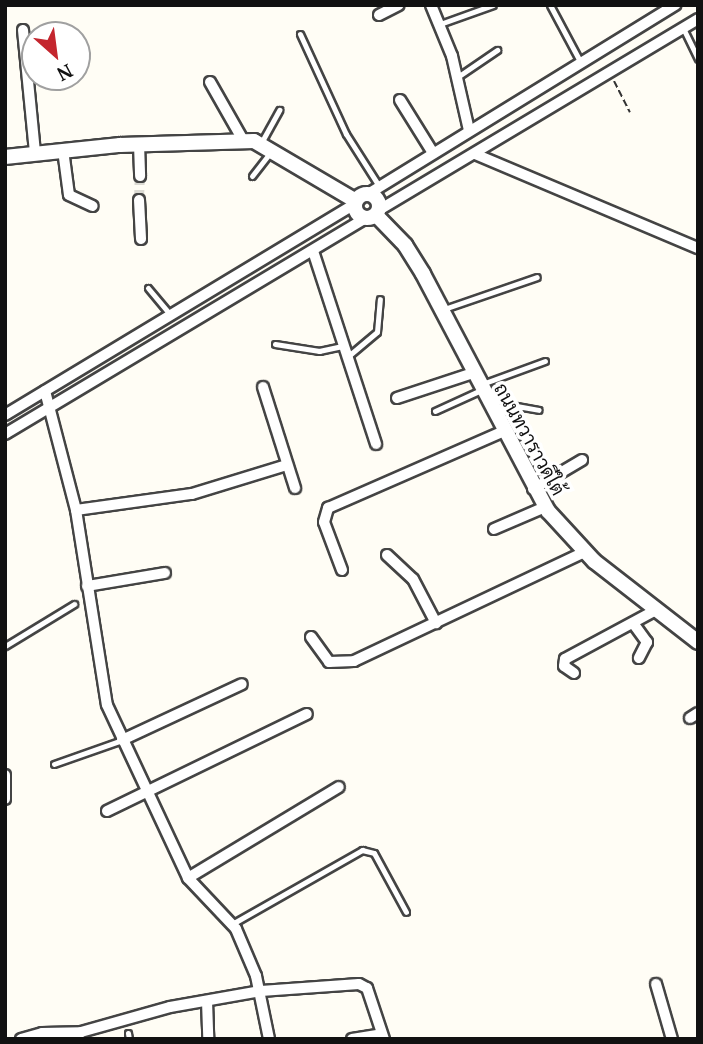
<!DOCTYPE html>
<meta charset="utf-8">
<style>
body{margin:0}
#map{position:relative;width:703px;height:1044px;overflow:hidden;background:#fffdf5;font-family:"PT Serif",Sarabun,serif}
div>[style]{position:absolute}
.minor-tunnel>*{height:10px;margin-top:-5px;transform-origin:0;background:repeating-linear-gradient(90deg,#dbdad3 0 10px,transparent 0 15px)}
.path>*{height:2px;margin-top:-1px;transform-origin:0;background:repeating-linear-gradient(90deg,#333 0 7px,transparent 0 10.5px)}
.roads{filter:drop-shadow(2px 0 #444) drop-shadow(-2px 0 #444) drop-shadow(0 2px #444) drop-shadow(0 -2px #444)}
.service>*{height:5px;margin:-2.5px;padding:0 2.5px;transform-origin:2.5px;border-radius:2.5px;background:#fff}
.minor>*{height:10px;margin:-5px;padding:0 5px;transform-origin:5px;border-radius:5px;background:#fff}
.tertiary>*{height:14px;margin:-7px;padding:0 7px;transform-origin:7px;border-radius:7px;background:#fff}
.tertiary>.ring{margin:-7px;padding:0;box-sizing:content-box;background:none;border:14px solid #fff;border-radius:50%}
span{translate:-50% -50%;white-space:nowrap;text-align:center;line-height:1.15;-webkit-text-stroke:7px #fff;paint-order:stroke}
.street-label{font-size:19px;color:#111}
.frame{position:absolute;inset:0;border:7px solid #111;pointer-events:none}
.north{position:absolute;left:21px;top:21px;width:70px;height:70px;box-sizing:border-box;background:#fff;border:2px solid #a0a0a0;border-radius:50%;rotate:152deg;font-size:19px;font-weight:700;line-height:28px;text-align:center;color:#111}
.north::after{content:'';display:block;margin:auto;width:24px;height:32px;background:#c4262e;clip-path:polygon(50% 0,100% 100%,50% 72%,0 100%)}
</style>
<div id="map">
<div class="minor-tunnel">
<div style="left:139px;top:200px;width:24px;rotate:-88deg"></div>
</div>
<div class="path">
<div style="left:614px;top:81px;width:35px;rotate:63deg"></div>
</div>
<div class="roads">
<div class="service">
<div style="left:550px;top:5px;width:66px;rotate:61.9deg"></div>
<div style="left:440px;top:24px;width:56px;rotate:-19.7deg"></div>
<div style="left:683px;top:28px;width:34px;rotate:64deg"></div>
<div style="left:300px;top:34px;width:110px;rotate:65.3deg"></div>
<div style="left:346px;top:134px;width:62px;rotate:57.6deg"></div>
<div style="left:456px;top:78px;width:50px;rotate:-34.3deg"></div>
<div style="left:261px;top:143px;width:38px;rotate:-61deg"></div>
<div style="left:252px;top:176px;width:31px;rotate:-52deg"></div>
<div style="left:148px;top:288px;width:34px;rotate:50deg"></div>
<div style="left:444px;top:309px;width:98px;rotate:-19deg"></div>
<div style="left:275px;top:344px;width:45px;rotate:9deg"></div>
<div style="left:319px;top:351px;width:25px;rotate:-12deg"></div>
<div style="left:346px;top:358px;width:40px;rotate:-40deg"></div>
<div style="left:377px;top:332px;width:33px;rotate:-85deg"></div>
<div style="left:482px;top:384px;width:67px;rotate:-20.1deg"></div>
<div style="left:494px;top:409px;width:17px;rotate:-13deg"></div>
<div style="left:511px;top:405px;width:28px;rotate:10deg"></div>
<div style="left:435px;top:411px;width:51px;rotate:-24.5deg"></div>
<div style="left:5px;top:646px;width:81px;rotate:-31.3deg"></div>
<div style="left:54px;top:764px;width:72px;rotate:-19.4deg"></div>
<div style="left:232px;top:924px;width:150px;rotate:-29.6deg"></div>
<div style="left:362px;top:850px;width:12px;rotate:14deg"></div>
<div style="left:374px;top:853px;width:67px;rotate:61.5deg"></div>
<div style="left:128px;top:1033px;width:6px;rotate:81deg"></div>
</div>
<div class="minor">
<div style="left:431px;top:5px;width:55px;rotate:67.6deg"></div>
<div style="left:452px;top:56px;width:76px;rotate:77.1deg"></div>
<div style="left:379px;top:15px;width:22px;rotate:-27deg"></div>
<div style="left:23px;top:30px;width:123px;rotate:84.4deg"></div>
<div style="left:210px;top:82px;width:67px;rotate:60.4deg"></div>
<div style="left:400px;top:100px;width:62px;rotate:58.1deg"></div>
<div style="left:139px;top:144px;width:32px;rotate:88deg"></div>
<div style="left:63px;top:150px;width:45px;rotate:82.4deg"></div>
<div style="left:69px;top:195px;width:26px;rotate:25deg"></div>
<div style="left:475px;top:154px;width:242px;rotate:22.9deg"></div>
<div style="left:368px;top:194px;width:361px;rotate:-31.6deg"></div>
<div style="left:139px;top:200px;width:39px;rotate:87deg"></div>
<div style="left:379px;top:210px;width:372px;rotate:-30.9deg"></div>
<div style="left:313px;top:251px;width:203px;rotate:71.9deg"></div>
<div style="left:263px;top:387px;width:106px;rotate:72.4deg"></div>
<div style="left:45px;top:391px;width:123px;rotate:75.4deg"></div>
<div style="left:76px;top:510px;width:197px;rotate:81deg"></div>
<div style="left:107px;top:705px;width:191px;rotate:64.9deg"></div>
<div style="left:188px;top:878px;width:70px;rotate:46.7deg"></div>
<div style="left:236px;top:929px;width:51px;rotate:66.9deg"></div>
<div style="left:256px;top:976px;width:64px;rotate:78.3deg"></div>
<div style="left:397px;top:398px;width:80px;rotate:-18.2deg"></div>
<div style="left:5px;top:415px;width:409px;rotate:-31.1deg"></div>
<div style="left:5px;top:434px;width:421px;rotate:-30.9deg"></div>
<div style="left:533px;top:489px;width:57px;rotate:-30.6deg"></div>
<div style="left:76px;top:510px;width:117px;rotate:-7.9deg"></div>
<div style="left:192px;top:494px;width:99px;rotate:-17deg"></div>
<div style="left:494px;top:529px;width:56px;rotate:-23.3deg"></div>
<div style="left:387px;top:555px;width:35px;rotate:43deg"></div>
<div style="left:413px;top:579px;width:50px;rotate:62.4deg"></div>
<div style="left:342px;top:570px;width:51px;rotate:-110.6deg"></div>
<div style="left:324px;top:522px;width:15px;rotate:-74deg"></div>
<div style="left:328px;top:508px;width:190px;rotate:-23.6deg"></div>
<div style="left:87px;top:586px;width:79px;rotate:-9.5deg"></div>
<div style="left:633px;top:623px;width:24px;rotate:54deg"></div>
<div style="left:647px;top:642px;width:18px;rotate:117deg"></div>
<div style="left:311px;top:637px;width:31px;rotate:54deg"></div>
<div style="left:329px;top:662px;width:25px;rotate:-2deg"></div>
<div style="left:354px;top:661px;width:255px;rotate:-25.3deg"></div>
<div style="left:574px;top:673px;width:12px;rotate:-145deg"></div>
<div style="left:564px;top:666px;width:7px;rotate:-82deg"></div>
<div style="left:565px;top:659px;width:103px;rotate:-28.3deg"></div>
<div style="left:690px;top:718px;width:9px;rotate:-32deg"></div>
<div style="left:122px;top:740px;width:132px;rotate:-25deg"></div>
<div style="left:5px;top:775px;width:24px;rotate:90deg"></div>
<div style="left:107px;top:811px;width:222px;rotate:-25.9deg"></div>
<div style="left:188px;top:878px;width:176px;rotate:-31.1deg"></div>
<div style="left:656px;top:984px;width:57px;rotate:73.8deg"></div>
<div style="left:207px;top:1001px;width:38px;rotate:88deg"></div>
<div style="left:21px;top:1039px;width:22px;rotate:-16deg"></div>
<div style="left:42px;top:1033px;width:39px;rotate:-1deg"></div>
<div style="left:81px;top:1032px;width:92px;rotate:-15.7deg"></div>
<div style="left:170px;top:1007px;width:92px;rotate:-10deg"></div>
<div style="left:261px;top:991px;width:98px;rotate:-4.1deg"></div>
<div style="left:359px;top:984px;width:9px;rotate:27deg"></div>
<div style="left:367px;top:988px;width:54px;rotate:71.6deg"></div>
<div style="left:352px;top:1039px;width:30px;rotate:-9deg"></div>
</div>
<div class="tertiary">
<div style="left:5px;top:157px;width:116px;rotate:-6deg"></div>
<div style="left:120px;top:145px;width:134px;rotate:-1.7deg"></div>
<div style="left:254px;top:141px;width:118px;rotate:30.5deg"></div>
<div class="ring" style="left:355px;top:194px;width:10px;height:10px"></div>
<div style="left:376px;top:215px;width:42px;rotate:46deg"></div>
<div style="left:405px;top:245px;width:34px;rotate:58deg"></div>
<div style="left:423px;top:274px;width:268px;rotate:62.2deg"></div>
<div style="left:548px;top:511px;width:68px;rotate:47.4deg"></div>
<div style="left:594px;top:561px;width:132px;rotate:37.9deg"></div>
</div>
</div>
<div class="street-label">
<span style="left:530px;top:439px;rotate:61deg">ถนนทวาราวดีใต้</span>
</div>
<div class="frame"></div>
<div class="north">N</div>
</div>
